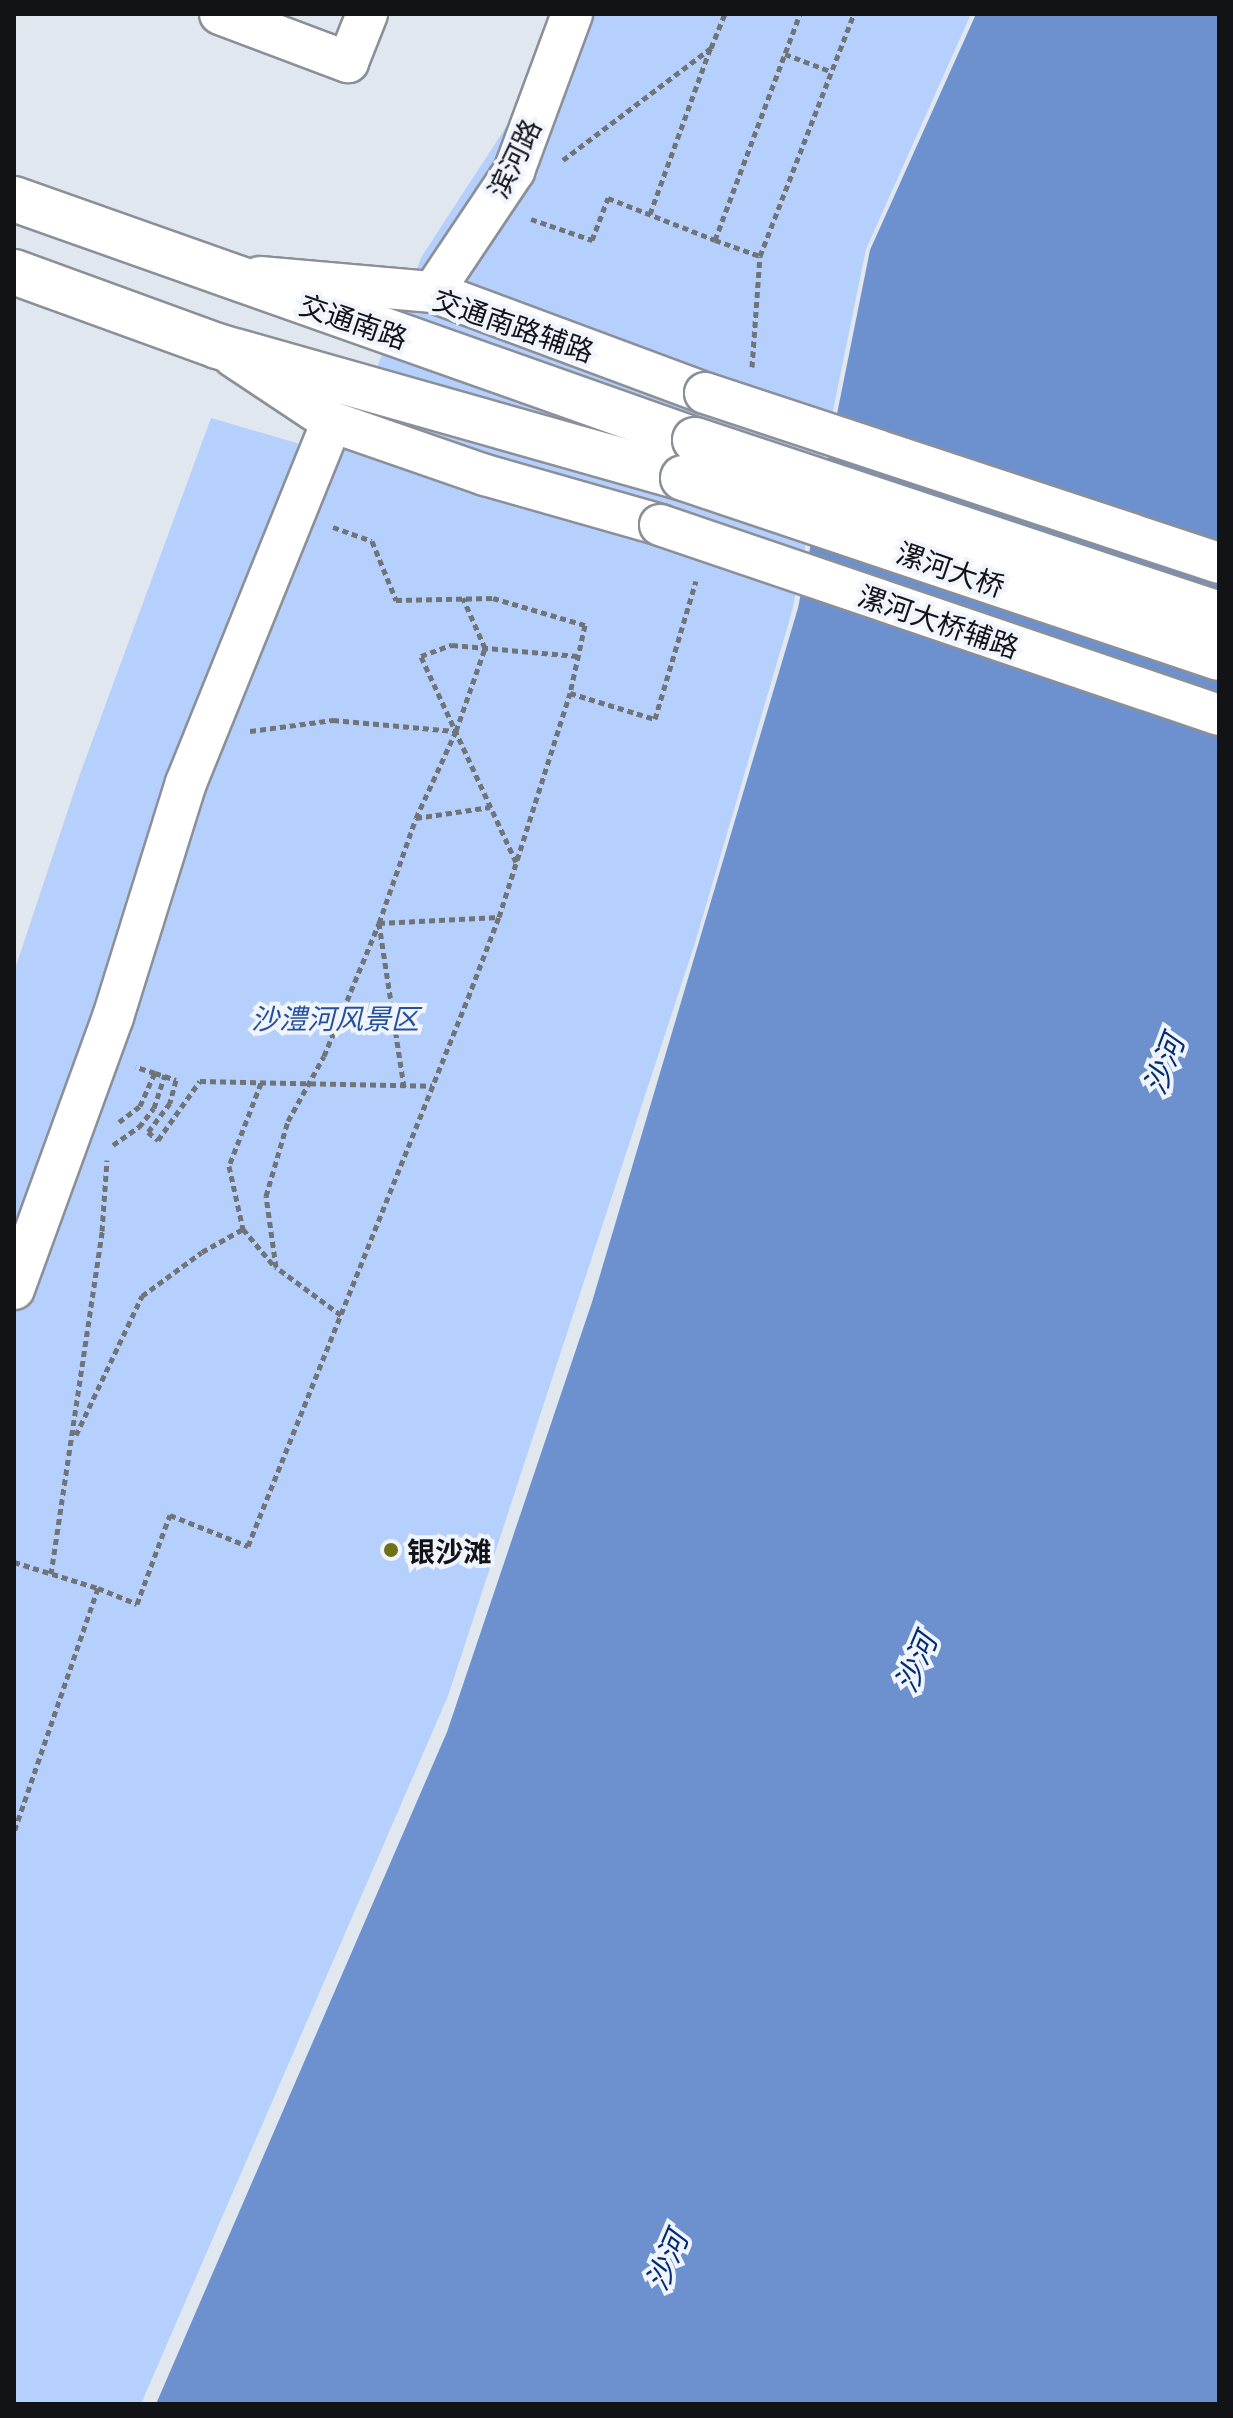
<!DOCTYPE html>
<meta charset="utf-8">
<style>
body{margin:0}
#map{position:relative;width:1233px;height:2418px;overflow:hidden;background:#e1e7ef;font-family:Georgia,"Noto Sans SC",serif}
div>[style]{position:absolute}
.green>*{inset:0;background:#b5d0fd}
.water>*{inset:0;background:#6d91cf}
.path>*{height:5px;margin-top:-2.5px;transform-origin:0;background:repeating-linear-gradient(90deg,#707378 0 6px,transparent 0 10px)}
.roads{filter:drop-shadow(2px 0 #8b9098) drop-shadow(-2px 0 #8b9098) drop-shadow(0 2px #8b9098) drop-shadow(0 -2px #8b9098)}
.street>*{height:40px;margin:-20px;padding:0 20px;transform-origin:20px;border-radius:20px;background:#fff}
.secondary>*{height:44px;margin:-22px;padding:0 22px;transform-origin:22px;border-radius:22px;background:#fff}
.bridges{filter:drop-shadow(2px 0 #8b9098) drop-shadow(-2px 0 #8b9098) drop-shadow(0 2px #8b9098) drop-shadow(0 -2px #8b9098)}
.street-bridge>*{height:40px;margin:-20px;padding:0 20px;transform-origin:20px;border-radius:20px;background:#fff}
.secondary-bridge>*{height:44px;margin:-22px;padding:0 22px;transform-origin:22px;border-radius:22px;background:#fff}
.dots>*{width:22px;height:22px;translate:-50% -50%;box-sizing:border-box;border:4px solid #eff4fd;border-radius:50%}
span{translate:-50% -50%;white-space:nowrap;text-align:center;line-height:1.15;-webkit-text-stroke:8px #eff4fd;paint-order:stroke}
.street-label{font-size:28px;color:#121316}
.park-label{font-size:28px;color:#26509c;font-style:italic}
.poi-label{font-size:28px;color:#121316;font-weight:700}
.left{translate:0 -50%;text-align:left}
.water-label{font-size:30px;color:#032c74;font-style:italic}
.frame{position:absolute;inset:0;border:16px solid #121316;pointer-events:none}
</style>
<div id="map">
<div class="green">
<div style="clip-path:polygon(549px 14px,971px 14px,866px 249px,792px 611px,695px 943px,448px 1696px,141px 2404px,14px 2404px,14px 972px,80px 774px,211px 418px,341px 456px,422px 256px,519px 107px)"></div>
</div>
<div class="water">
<div style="clip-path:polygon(976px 14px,1219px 14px,1219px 2404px,156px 2404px,447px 1732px,592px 1302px,798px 608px,870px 250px)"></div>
</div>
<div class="path">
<div style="left:785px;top:54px;width:48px;rotate:20.7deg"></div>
<div style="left:563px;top:160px;width:186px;rotate:-37.1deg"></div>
<div style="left:711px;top:48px;width:37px;rotate:-68deg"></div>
<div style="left:650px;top:214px;width:176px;rotate:-70deg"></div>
<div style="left:531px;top:219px;width:65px;rotate:19deg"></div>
<div style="left:592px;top:240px;width:45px;rotate:-69.1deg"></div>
<div style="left:608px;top:198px;width:115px;rotate:21.4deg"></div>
<div style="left:715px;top:240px;width:241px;rotate:-69.4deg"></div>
<div style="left:715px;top:240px;width:48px;rotate:19.6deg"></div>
<div style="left:752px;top:367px;width:111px;rotate:-85.9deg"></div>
<div style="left:760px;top:256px;width:260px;rotate:-68.8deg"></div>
<div style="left:333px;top:527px;width:41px;rotate:19.7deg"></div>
<div style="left:372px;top:541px;width:64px;rotate:67.9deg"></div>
<div style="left:396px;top:600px;width:97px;rotate:-1.2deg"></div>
<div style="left:493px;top:598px;width:96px;rotate:16.4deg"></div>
<div style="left:585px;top:625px;width:70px;rotate:102.4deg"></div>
<div style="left:250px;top:731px;width:84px;rotate:-7.5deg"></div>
<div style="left:333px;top:720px;width:122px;rotate:5.2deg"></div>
<div style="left:416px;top:818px;width:75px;rotate:-8.5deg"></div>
<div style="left:516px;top:862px;width:227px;rotate:-114.8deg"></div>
<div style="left:421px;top:656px;width:33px;rotate:-20deg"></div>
<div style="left:452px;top:645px;width:126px;rotate:5deg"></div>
<div style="left:155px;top:1073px;width:22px;rotate:18deg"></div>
<div style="left:176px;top:1080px;width:24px;rotate:105deg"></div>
<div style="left:170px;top:1103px;width:36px;rotate:127deg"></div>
<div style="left:148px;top:1132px;width:13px;rotate:39deg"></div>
<div style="left:158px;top:1140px;width:72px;rotate:-54.6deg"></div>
<div style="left:200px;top:1081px;width:232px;rotate:1.2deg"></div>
<div style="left:261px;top:1083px;width:89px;rotate:111.1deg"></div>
<div style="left:229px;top:1166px;width:65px;rotate:77.5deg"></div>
<div style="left:243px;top:1229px;width:50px;rotate:49.9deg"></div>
<div style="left:404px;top:1087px;width:166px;rotate:-98.7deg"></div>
<div style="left:379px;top:923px;width:120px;rotate:-2.9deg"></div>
<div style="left:119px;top:1122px;width:26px;rotate:-37deg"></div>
<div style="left:140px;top:1106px;width:36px;rotate:-66deg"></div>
<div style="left:155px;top:1073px;width:20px;rotate:-162deg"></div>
<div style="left:113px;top:1145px;width:32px;rotate:-35deg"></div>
<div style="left:139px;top:1127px;width:24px;rotate:-52deg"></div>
<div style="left:154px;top:1108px;width:35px;rotate:-72deg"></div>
<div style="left:341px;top:1315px;width:81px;rotate:-143.6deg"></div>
<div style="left:276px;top:1267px;width:72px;rotate:-98deg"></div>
<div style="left:266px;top:1196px;width:78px;rotate:-73.7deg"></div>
<div style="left:288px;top:1121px;width:74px;rotate:-61deg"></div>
<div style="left:324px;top:1056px;width:144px;rotate:-67.5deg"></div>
<div style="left:379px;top:923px;width:111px;rotate:-70.6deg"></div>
<div style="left:416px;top:818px;width:96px;rotate:-65.3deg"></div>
<div style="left:456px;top:731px;width:88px;rotate:-70.7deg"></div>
<div style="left:485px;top:648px;width:55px;rotate:-113.7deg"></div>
<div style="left:76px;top:1435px;width:154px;rotate:-64.6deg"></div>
<div style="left:142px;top:1296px;width:74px;rotate:-36.3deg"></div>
<div style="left:202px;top:1252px;width:47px;rotate:-29.3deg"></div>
<div style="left:14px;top:1562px;width:88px;rotate:17.2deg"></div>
<div style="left:98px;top:1588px;width:258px;rotate:109deg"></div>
<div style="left:51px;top:1574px;width:347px;rotate:-81.5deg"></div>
<div style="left:102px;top:1231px;width:71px;rotate:-86deg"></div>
<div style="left:98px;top:1588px;width:42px;rotate:22.3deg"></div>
<div style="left:137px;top:1604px;width:95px;rotate:-69.7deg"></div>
<div style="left:170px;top:1515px;width:84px;rotate:21.7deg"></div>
<div style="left:248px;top:1546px;width:591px;rotate:-68.13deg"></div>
<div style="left:468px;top:998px;width:87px;rotate:-69.1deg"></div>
<div style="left:499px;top:917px;width:235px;rotate:-72.4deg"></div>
<div style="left:570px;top:693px;width:89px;rotate:17deg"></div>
<div style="left:655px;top:719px;width:144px;rotate:-73.5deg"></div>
</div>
<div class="roads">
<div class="street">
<div style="left:220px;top:14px;width:137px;rotate:20.6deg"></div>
<div style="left:348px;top:62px;width:52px;rotate:-68.4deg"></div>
<div style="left:260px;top:277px;width:174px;rotate:5deg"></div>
<div style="left:433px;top:292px;width:290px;rotate:20.4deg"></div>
<div style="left:433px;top:292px;width:146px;rotate:-56.2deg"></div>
<div style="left:514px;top:171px;width:167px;rotate:-69.7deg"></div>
<div style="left:234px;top:357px;width:118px;rotate:33.6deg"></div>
<div style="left:332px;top:422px;width:162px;rotate:19.1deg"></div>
<div style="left:485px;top:475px;width:182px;rotate:15.9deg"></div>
<div style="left:14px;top:1289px;width:289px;rotate:-70deg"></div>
<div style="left:113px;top:1017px;width:245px;rotate:-72.7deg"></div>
<div style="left:186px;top:783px;width:389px;rotate:-68deg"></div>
</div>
<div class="secondary">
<div style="left:14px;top:199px;width:722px;rotate:19.49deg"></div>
<div style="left:14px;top:272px;width:216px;rotate:20deg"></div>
<div style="left:217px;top:346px;width:484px;rotate:15.8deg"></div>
</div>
</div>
<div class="bridges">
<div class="street-bridge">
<div style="left:705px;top:393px;width:541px;rotate:18.3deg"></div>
<div style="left:660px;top:525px;width:590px;rotate:18.77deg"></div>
</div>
<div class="secondary-bridge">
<div style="left:695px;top:440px;width:552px;rotate:18.37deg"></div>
<div style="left:683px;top:478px;width:565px;rotate:18.56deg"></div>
</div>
</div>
<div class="dots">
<div style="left:391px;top:1550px;background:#6f7117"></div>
</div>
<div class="street-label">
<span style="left:513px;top:158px;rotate:-64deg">滨河路</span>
<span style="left:354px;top:320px;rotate:19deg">交通南路</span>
<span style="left:514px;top:324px;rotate:19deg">交通南路辅路</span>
<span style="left:951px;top:568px;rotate:19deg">漯河大桥</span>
<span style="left:939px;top:620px;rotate:19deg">漯河大桥辅路</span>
</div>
<div class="park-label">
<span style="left:335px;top:1017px">沙澧河风景区</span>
</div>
<div class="poi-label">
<span class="left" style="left:407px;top:1550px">银沙滩</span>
</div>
<div class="water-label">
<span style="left:1162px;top:1064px;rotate:-69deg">沙河</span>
<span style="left:914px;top:1662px;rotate:-67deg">沙河</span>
<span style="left:665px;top:2260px;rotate:-67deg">沙河</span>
</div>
<div class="frame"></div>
</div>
